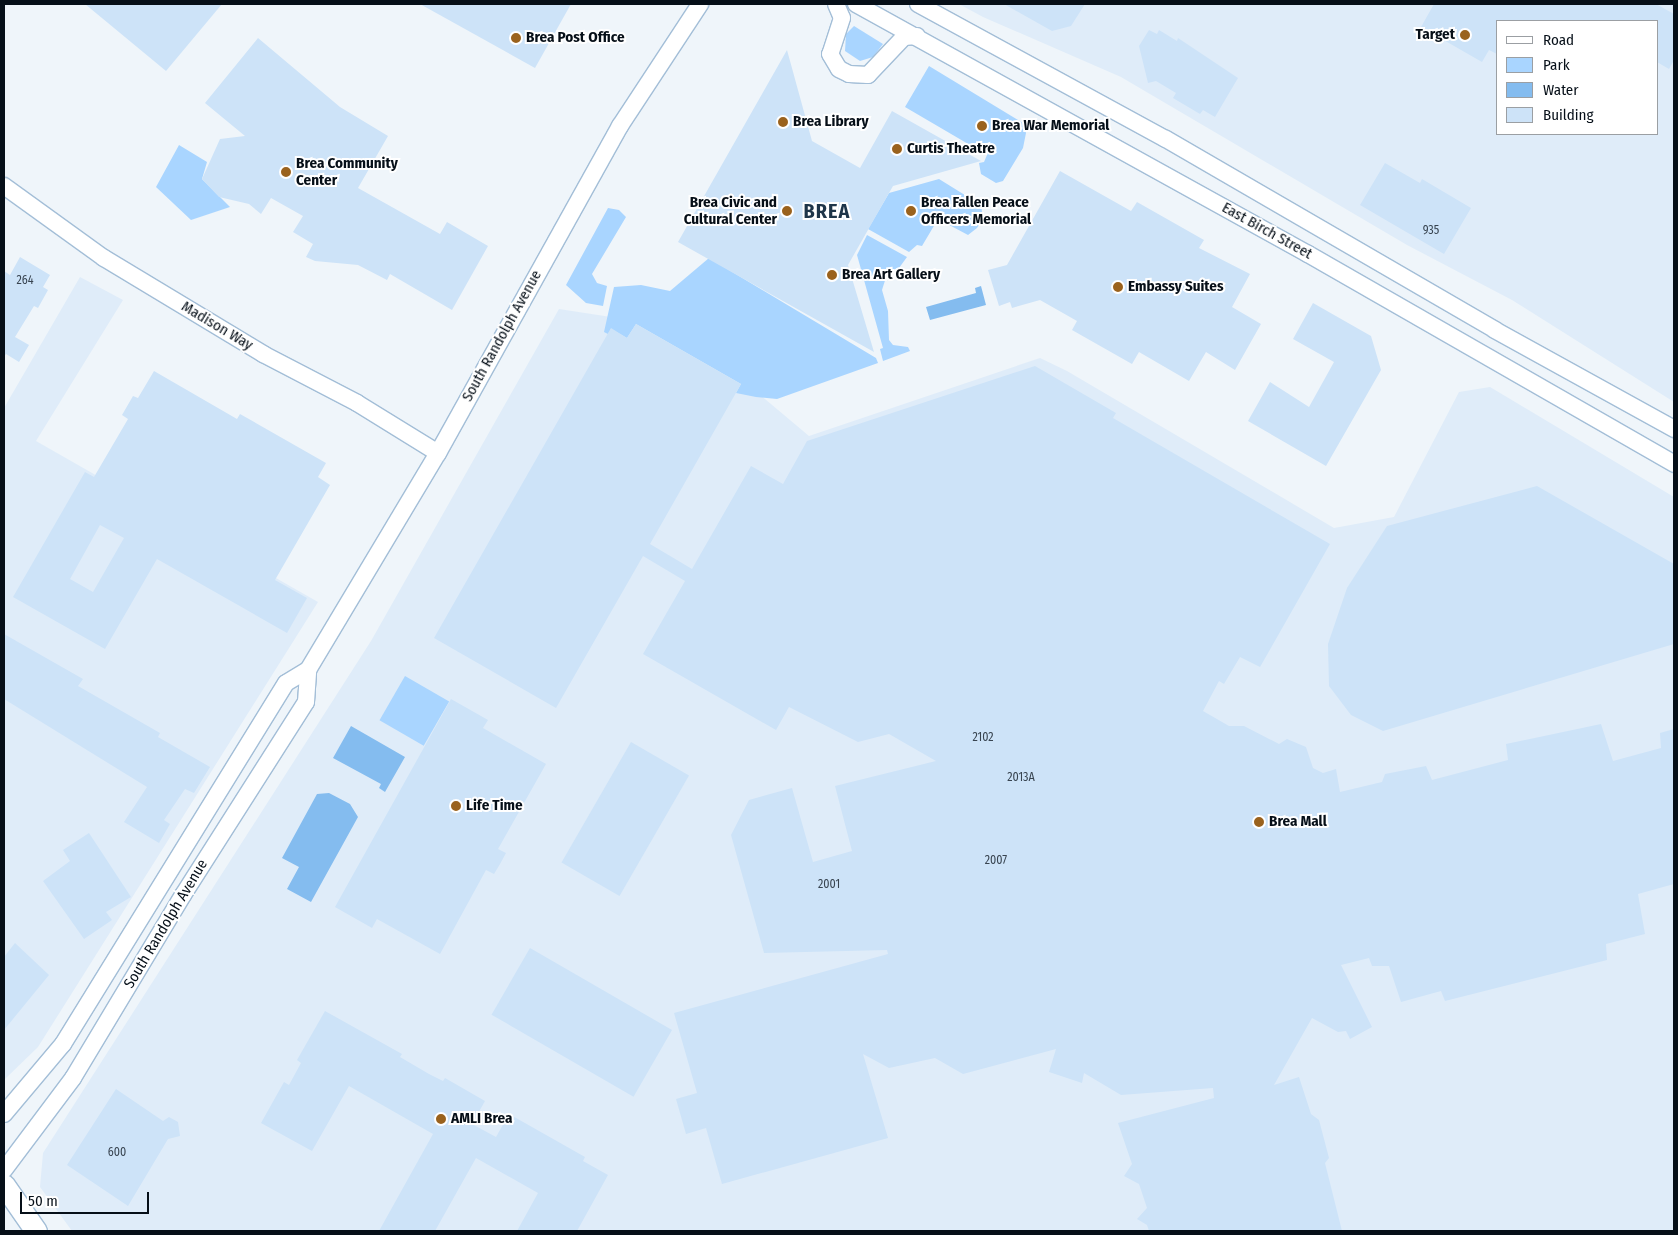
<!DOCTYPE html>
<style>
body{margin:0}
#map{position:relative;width:1678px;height:1235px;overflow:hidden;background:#eff5fa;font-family:"Fira Sans Condensed",sans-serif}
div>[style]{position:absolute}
.built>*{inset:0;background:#dfecf9}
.green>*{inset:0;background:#a9d5ff;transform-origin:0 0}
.water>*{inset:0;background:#84bcef}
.building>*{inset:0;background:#cde3f8;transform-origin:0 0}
.roads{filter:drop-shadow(1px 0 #a3bed7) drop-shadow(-1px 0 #a3bed7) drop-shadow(0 1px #a3bed7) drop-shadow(0 -1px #a3bed7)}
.minor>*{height:16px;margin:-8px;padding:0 8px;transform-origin:8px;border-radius:8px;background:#fff}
.major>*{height:21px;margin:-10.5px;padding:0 10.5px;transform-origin:10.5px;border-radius:10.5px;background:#fff}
.dots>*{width:14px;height:14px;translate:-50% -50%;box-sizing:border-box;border:2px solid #fff;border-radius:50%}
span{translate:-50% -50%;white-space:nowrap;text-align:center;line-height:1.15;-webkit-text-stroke:4px #fff;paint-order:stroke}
.number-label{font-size:12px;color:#384450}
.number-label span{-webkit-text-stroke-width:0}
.poi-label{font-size:15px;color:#060f18;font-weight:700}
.right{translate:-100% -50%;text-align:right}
.left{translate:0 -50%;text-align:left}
.street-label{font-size:15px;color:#060f18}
.district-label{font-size:20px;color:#1e3549;font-weight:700;letter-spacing:1px}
.frame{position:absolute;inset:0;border:5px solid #060f18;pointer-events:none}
.legend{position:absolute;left:1496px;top:20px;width:162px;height:115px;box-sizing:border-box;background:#fff;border:1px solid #9b9fa3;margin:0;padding:6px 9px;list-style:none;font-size:15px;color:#060f18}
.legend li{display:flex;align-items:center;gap:10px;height:25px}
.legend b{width:25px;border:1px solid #9b9fa3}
.scale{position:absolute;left:20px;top:1192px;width:129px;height:22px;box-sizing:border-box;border:2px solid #060f18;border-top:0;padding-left:6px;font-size:15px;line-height:18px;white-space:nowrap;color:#060f18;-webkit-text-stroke:4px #fff;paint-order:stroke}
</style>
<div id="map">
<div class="built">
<div style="clip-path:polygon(evenodd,959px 4px,1674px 4px,1674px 402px,1512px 300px,1407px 245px,1121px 77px,983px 17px,959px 4px,1497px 21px,1657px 21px,1657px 134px,1497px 134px,1497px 21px)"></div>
<div style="clip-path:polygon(80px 277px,123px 300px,36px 441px,318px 602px,38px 1047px,4px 1080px,4px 408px)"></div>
<div style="clip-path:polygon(559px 309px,637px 321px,746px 383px,809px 436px,1040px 358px,1067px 371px,1334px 528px,1394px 517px,1459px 392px,1490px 387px,1674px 497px,1674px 1231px,72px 1231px,40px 1187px,43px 1153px,371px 641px)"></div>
</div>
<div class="green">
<div style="clip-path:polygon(854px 26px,883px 44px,873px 57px,860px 61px,845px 51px,846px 34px)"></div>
<div style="clip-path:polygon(929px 66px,1023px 123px,1026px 133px,1023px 148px,1003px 181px,996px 183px,981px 174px,979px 163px,984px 162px,987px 155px,905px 107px)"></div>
<div style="clip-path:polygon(179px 145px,207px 162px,202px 179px,230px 207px,191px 220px,156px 187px)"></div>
<div style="clip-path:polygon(939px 179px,981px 205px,983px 219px,977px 228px,968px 235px,938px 219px,922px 246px,917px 245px,909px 252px,868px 229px,889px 193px)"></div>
<div style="clip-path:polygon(608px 208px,619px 210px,626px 217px,592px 274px,597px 283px,607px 286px,603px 306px,586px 303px,566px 285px)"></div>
<div style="clip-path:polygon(867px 235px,907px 257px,899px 268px,888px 271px,882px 290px,888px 311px,889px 340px,893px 345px,908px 347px,910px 351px,883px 361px,880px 349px,883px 348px,857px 255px)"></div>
<div style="clip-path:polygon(709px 258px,876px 358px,878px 363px,777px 399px,756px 397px,736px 393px,741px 384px,636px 324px,627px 338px,611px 329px,608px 334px,604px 332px,614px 287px,641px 285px,670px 291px)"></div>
<div style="left:405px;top:676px;width:51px;height:51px;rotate:30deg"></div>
</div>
<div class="water">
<div style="clip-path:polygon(981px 286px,986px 305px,930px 320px,926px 307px,976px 293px,975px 288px)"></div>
<div style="clip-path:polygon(351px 726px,405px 757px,385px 792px,379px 788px,381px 784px,333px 758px)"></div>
<div style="clip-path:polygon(329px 793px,350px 804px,358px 817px,311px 902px,287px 889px,299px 867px,282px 858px,317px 794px)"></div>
</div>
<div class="building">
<div style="clip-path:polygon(85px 4px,222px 4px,166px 71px)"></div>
<div style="clip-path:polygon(420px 4px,571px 4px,535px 68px)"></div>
<div style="clip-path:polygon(1004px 4px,1085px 4px,1071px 26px,1052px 31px)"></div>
<div style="clip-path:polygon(1434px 4px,1656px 4px,1674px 14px,1674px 60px,1669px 69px,1657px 62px,1657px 21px,1497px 21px,1497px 54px,1489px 50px,1482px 62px,1421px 27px)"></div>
<div style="clip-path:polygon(1149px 30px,1157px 34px,1159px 30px,1177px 41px,1178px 38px,1238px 78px,1215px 117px,1203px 110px,1200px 114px,1173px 98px,1176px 93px,1156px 81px,1148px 83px,1139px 46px)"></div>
<div style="clip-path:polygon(258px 38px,340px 107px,388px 136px,358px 188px,440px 234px,447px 222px,488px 246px,452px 310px,390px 274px,387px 280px,358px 265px,315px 261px,306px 257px,313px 244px,293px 232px,303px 216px,271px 198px,261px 214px,249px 204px,219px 197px,202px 179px,220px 139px,245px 136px,205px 103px)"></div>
<div style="clip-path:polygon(787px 50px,812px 141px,860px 168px,892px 111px,981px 161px,893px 186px,848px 265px,874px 352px,678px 242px)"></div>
<div style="clip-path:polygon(1385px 163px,1420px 183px,1422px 179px,1471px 208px,1444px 254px,1360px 205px)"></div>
<div style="clip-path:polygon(1060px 171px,1131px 211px,1137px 202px,1204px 240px,1199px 248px,1250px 274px,1232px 307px,1261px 324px,1235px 370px,1206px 352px,1189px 381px,1139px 352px,1132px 364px,1072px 330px,1077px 321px,1040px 300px,1012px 308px,1010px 302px,999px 306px,988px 270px,1007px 265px)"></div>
<div style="clip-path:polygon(20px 257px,50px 275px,43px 287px,48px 290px,38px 308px,34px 306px,15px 337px,29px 345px,19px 362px,6px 354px,4px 357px,4px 271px,10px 275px)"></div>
<div style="clip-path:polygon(1313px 303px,1371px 336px,1381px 370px,1326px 466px,1248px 421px,1270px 382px,1309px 407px,1334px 362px,1293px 339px)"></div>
<div style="clip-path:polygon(636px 324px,741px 384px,650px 544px,692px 569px,751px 466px,783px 484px,807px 441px,1035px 366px,1116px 413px,1113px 418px,1330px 544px,1260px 667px,1240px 657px,1224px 684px,1219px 681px,1203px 711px,1229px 726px,1244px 726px,1279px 744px,1287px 739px,1306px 747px,1313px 768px,1323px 773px,1336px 769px,1340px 792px,1382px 782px,1385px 774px,1426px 766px,1432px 780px,1508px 760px,1506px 744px,1601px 724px,1613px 761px,1661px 748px,1660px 733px,1674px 729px,1674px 884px,1638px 894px,1645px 934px,1606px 944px,1607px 960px,1445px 1001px,1441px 991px,1401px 1002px,1389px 966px,1372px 966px,1369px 958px,1341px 965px,1372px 1027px,1350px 1039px,1346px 1031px,1338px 1032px,1312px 1018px,1274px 1085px,1299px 1077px,1311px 1114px,1319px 1120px,1329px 1158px,1325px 1163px,1342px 1231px,1149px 1231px,1147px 1225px,1137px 1219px,1147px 1208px,1139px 1184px,1124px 1176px,1132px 1164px,1118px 1123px,1214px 1098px,1213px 1088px,1121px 1095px,1084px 1073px,1082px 1083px,1049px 1072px,1056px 1049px,963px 1074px,935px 1058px,889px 1068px,863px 1054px,888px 1138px,722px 1184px,706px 1128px,686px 1134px,676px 1099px,697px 1093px,674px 1013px,888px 954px,887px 950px,764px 953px,731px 835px,749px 800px,792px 788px,813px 862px,852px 851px,835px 786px,936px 761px,889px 734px,858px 742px,789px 707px,776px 730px,643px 654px,685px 581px,643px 556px,556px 708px,434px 638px,611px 328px,627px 338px)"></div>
<div style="clip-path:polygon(evenodd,154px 371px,237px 419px,240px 414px,326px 463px,318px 477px,330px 485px,275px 580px,307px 598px,287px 633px,157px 559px,105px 649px,13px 597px,85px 472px,94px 477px,128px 419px,122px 415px,133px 396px,138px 398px,154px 371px,100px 525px,124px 538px,93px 592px,70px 579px,100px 525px)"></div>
<div style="clip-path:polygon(1537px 486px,1674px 564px,1674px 644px,1383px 731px,1351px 715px,1329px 686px,1328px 644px,1347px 588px,1387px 526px)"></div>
<div style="clip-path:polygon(4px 634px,83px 679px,78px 686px,160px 733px,158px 737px,210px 767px,194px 793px,185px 789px,164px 820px,170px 824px,159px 843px,124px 822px,147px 787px,4px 699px)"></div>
<div style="clip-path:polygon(451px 699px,488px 720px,483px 728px,546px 764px,498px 849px,506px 853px,500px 864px,494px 874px,486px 870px,440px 954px,377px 919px,372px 928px,335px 907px)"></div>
<div style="left:631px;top:742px;width:67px;height:139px;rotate:30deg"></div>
<div style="clip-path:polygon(89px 833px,131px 897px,106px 912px,112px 920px,84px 939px,43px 881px,70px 861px,63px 850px)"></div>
<div style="clip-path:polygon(15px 943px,49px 975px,4px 1030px,4px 957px)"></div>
<div style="left:530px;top:948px;width:164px;height:77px;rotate:30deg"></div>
<div style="clip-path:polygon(325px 1011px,402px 1054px,400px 1057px,429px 1074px,443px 1081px,445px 1078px,485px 1101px,472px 1124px,496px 1137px,509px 1114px,585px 1157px,583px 1161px,608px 1175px,577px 1231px,517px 1231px,538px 1193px,476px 1158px,435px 1231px,379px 1231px,433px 1134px,349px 1086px,312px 1151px,261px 1123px,284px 1082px,289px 1085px,301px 1063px,297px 1060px)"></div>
<div style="clip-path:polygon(116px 1089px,163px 1121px,169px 1117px,178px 1122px,180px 1136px,168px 1139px,128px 1206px,67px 1165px)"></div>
</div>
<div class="roads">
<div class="minor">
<div style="left:836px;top:4px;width:15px;rotate:67deg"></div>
<div style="left:842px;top:18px;width:38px;rotate:108deg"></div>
<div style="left:830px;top:54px;width:17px;rotate:59deg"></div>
<div style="left:839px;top:69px;width:11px;rotate:27deg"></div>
<div style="left:849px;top:74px;width:19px;rotate:3deg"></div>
<div style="left:868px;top:75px;width:52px;rotate:-46.5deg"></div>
<div style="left:904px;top:37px;width:13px;rotate:-4deg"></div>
<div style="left:856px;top:4px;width:517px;rotate:28.95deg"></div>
<div style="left:1308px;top:254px;width:422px;rotate:29.8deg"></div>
<div style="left:918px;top:4px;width:282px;rotate:28.6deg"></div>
<div style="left:1166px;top:139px;width:380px;rotate:30.1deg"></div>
<div style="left:1495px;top:330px;width:205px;rotate:28.9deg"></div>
<div style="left:4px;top:186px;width:123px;rotate:35.8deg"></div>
<div style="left:104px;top:258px;width:186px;rotate:31.1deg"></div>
<div style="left:263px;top:354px;width:106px;rotate:27.5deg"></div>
<div style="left:357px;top:403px;width:95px;rotate:31.7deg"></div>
<div style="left:4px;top:1114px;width:92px;rotate:-49.9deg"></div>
<div style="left:63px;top:1044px;width:424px;rotate:-58.3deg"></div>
<div style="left:286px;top:683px;width:26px;rotate:-31deg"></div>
<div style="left:4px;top:1170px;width:115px;rotate:-53.1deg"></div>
<div style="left:73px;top:1078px;width:214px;rotate:-59deg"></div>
<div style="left:183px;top:895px;width:229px;rotate:-57.5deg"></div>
<div style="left:306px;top:702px;width:32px;rotate:-86deg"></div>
<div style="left:308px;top:670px;width:253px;rotate:-59.1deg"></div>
<div style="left:438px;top:453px;width:374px;rotate:-60.9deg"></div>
<div style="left:620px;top:126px;width:146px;rotate:-56.7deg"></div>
</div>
<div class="major">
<div style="left:4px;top:1185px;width:56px;rotate:55.2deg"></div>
</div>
</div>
<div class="dots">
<div style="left:1465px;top:35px;background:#9a621d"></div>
<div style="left:516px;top:38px;background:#9a621d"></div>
<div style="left:783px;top:122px;background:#9a621d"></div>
<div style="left:982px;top:126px;background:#9a621d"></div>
<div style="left:897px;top:149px;background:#9a621d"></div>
<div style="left:286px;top:172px;background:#9a621d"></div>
<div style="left:787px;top:211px;background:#9a621d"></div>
<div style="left:911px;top:211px;background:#9a621d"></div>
<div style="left:832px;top:275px;background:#9a621d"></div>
<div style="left:1118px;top:287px;background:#9a621d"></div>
<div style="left:456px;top:806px;background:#9a621d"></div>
<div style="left:1259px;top:822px;background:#9a621d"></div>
<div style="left:441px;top:1119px;background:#9a621d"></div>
</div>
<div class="number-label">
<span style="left:1431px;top:231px">935</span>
<span style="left:25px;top:281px">264</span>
<span style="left:983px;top:738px">2102</span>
<span style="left:1021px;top:778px">2013A</span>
<span style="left:996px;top:861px">2007</span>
<span style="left:829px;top:885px">2001</span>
<span style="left:117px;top:1153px">600</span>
</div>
<div class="poi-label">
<span class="right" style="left:1455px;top:35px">Target</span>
<span class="left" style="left:526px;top:38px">Brea Post Office</span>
<span class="left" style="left:793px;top:122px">Brea Library</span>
<span class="left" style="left:992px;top:126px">Brea War Memorial</span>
<span class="left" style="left:907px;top:149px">Curtis Theatre</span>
<span class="left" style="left:296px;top:172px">Brea Community<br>Center</span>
<span class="right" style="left:777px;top:211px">Brea Civic and<br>Cultural Center</span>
<span class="left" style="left:921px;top:211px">Brea Fallen Peace<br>Officers Memorial</span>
<span class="left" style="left:842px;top:275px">Brea Art Gallery</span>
<span class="left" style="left:1128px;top:287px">Embassy Suites</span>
<span class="left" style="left:466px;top:806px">Life Time</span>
<span class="left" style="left:1269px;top:822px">Brea Mall</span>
<span class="left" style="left:451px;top:1119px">AMLI Brea</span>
</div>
<div class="street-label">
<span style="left:1267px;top:231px;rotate:29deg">East Birch Street</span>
<span style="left:217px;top:326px;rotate:31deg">Madison Way</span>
<span style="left:502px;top:336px;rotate:-61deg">South Randolph Avenue</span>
<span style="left:166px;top:924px;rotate:-59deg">South Randolph Avenue</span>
</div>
<div class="district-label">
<span style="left:827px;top:211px">BREA</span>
</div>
<div class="frame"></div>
<ul class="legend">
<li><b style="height:6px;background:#fff"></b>Road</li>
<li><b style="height:14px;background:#a9d5ff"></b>Park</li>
<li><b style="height:14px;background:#84bcef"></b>Water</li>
<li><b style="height:14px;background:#cde3f8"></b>Building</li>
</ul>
<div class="scale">50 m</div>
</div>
